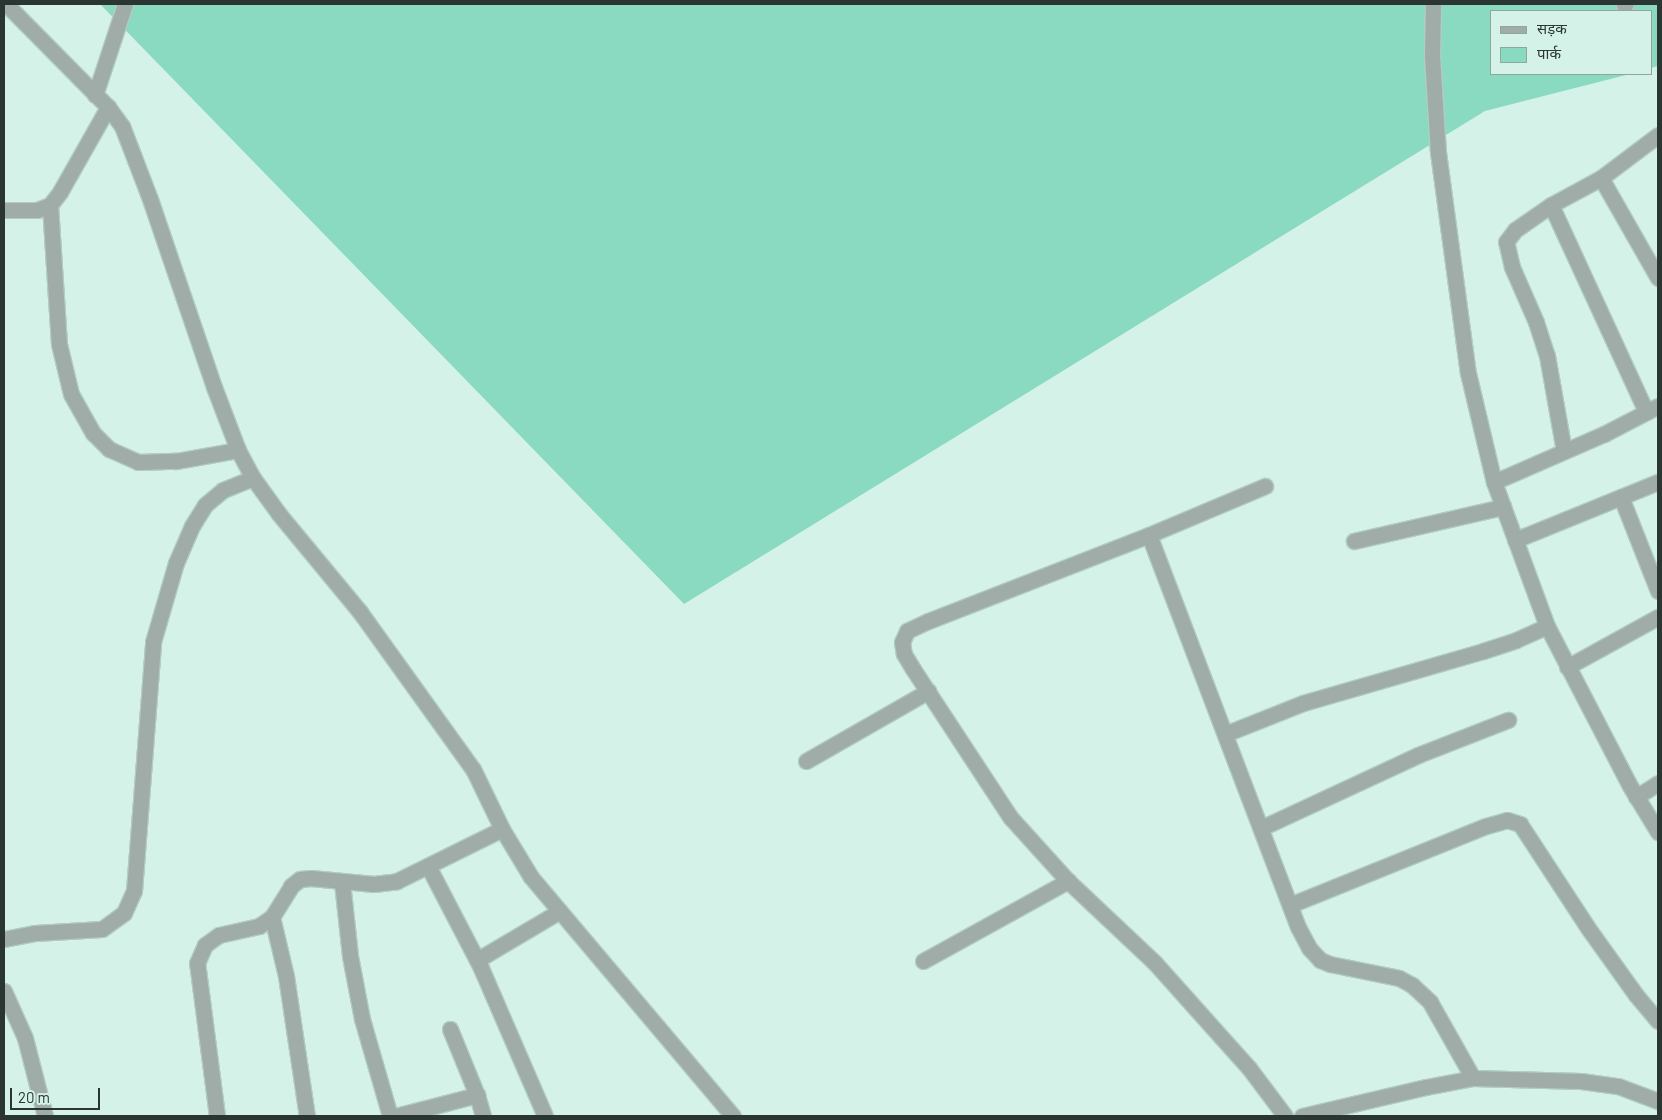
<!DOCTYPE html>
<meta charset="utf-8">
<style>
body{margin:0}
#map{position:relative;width:1662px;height:1120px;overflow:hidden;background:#d4f2e7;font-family:Barlow,"Noto Sans Devanagari",sans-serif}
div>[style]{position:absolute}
.green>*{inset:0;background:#8adac2}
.roads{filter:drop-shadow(1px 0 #b2ccc3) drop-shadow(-1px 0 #b2ccc3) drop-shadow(0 1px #b2ccc3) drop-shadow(0 -1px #b2ccc3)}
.minor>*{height:15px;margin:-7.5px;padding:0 7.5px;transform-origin:7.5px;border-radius:7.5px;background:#9faca7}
span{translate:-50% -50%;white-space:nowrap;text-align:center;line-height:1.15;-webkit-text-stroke:4.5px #d4f2e7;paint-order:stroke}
.frame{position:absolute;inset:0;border:5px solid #2b3633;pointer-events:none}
.legend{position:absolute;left:1490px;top:10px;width:162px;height:65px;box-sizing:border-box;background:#d4f2e7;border:1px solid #90a79f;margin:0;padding:6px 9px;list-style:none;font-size:15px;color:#2b3633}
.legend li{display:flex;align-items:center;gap:10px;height:25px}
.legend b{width:25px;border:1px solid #90a79f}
.scale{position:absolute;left:10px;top:1088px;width:90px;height:22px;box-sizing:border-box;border:2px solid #2b3633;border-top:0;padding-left:6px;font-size:15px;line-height:18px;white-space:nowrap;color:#2b3633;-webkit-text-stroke:4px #d4f2e7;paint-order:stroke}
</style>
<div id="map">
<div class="green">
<div style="clip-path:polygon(100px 4px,1658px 4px,1658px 66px,1651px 68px,1651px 11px,1491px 11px,1491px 74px,1630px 74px,1485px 111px,684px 604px)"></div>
</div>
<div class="roads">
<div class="minor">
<div style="left:6px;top:4px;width:145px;rotate:45.3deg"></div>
<div style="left:108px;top:107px;width:24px;rotate:54deg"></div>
<div style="left:122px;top:126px;width:78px;rotate:69deg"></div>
<div style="left:150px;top:199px;width:199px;rotate:71.2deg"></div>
<div style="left:214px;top:387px;width:67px;rotate:69.1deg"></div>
<div style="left:238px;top:450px;width:32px;rotate:62deg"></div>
<div style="left:253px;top:478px;width:44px;rotate:54.2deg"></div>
<div style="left:279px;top:514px;width:127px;rotate:50.4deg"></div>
<div style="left:360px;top:612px;width:193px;rotate:54.3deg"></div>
<div style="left:473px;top:769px;width:67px;rotate:64.2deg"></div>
<div style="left:502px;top:829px;width:56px;rotate:58.9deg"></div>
<div style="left:531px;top:877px;width:313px;rotate:49.8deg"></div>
<div style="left:1433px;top:4px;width:51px;rotate:91.1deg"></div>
<div style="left:1432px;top:55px;width:97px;rotate:86.5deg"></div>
<div style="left:1438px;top:152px;width:223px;rotate:82.3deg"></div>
<div style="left:1468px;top:373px;width:112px;rotate:76.6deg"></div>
<div style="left:1494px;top:482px;width:153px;rotate:69.8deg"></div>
<div style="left:1547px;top:626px;width:180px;rotate:62.6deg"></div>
<div style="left:1630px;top:786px;width:54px;rotate:58.7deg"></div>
<div style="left:1624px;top:5px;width:2px;rotate:-27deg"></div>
<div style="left:95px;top:95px;width:96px;rotate:-71.8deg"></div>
<div style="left:1601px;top:178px;width:115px;rotate:60.3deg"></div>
<div style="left:50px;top:205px;width:139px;rotate:86.3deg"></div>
<div style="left:59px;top:344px;width:51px;rotate:76.5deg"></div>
<div style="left:71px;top:394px;width:45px;rotate:60.6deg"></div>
<div style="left:93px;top:433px;width:23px;rotate:45deg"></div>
<div style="left:109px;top:449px;width:32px;rotate:24deg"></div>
<div style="left:138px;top:462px;width:38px;rotate:-2deg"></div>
<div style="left:176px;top:461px;width:63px;rotate:-10.1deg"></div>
<div style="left:1551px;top:205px;width:228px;rotate:65.3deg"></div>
<div style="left:4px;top:210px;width:33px"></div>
<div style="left:37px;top:210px;width:14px;rotate:-21deg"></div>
<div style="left:50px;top:205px;width:16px;rotate:-52deg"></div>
<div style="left:60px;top:192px;width:98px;rotate:-60.5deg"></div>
<div style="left:1564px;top:451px;width:97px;rotate:-100.1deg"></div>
<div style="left:1547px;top:356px;width:36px;rotate:-108deg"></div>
<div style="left:1536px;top:322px;width:60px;rotate:-113.6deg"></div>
<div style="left:1512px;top:267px;width:26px;rotate:-103deg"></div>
<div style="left:1506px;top:242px;width:15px;rotate:-53deg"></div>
<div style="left:1515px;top:230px;width:44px;rotate:-34.8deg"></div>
<div style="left:1551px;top:205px;width:57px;rotate:-28.4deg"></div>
<div style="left:1601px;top:178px;width:71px;rotate:-37deg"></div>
<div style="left:1494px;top:482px;width:120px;rotate:-23.6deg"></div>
<div style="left:1604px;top:434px;width:61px;rotate:-27.4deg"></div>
<div style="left:1265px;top:486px;width:126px;rotate:157.1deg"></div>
<div style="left:1149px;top:535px;width:237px;rotate:158.7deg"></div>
<div style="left:928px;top:621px;width:23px;rotate:155deg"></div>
<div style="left:907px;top:631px;width:12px;rotate:114deg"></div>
<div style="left:902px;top:642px;width:12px;rotate:81deg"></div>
<div style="left:904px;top:654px;width:17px;rotate:59deg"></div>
<div style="left:913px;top:669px;width:178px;rotate:56.7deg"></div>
<div style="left:1011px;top:818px;width:85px;rotate:47.9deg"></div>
<div style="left:1068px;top:881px;width:120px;rotate:43.3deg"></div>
<div style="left:1155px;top:963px;width:141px;rotate:48.2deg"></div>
<div style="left:1249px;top:1068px;width:60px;rotate:53.1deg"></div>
<div style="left:1621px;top:497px;width:101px;rotate:68.5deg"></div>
<div style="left:1149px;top:535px;width:419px;rotate:69.2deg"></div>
<div style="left:1298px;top:927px;width:24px;rotate:62deg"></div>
<div style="left:1309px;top:948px;width:16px;rotate:47deg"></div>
<div style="left:1320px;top:960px;width:11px;rotate:22deg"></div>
<div style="left:1330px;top:964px;width:70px;rotate:11.5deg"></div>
<div style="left:1399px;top:978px;width:15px;rotate:28deg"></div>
<div style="left:1412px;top:985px;width:25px;rotate:43deg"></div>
<div style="left:1430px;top:1002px;width:87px;rotate:60.5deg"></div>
<div style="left:1515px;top:540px;width:154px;rotate:-22.1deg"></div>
<div style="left:1354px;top:541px;width:153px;rotate:-12.9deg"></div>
<div style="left:1567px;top:667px;width:104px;rotate:-28.8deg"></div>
<div style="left:1225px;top:734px;width:84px;rotate:-21.7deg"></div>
<div style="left:1303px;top:703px;width:187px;rotate:-16.1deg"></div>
<div style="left:1483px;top:651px;width:35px;rotate:-18deg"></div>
<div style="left:1516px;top:640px;width:34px;rotate:-24deg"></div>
<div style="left:806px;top:761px;width:141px;rotate:-29.8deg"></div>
<div style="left:1636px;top:797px;width:26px;rotate:-32deg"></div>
<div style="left:1261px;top:828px;width:173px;rotate:-24.9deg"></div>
<div style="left:1418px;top:755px;width:97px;rotate:-21.3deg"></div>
<div style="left:428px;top:866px;width:115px;rotate:62.5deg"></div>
<div style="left:481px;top:968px;width:161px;rotate:66.6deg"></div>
<div style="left:342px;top:882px;width:74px;rotate:83.8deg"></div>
<div style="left:350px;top:956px;width:64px;rotate:79.2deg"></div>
<div style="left:362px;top:1019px;width:101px;rotate:73.9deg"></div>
<div style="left:1290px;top:905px;width:211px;rotate:-22deg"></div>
<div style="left:1486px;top:826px;width:22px;rotate:-16deg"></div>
<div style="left:1507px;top:820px;width:14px;rotate:17deg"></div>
<div style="left:1520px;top:824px;width:124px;rotate:56.8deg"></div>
<div style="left:1588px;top:928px;width:82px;rotate:54.4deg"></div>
<div style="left:1636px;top:995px;width:34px;rotate:50deg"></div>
<div style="left:272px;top:917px;width:61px;rotate:76.7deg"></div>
<div style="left:286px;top:976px;width:142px;rotate:81.5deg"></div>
<div style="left:4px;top:939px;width:32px;rotate:-11deg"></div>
<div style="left:35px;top:933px;width:67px;rotate:-3.4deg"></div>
<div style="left:102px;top:929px;width:27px;rotate:-36deg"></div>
<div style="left:124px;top:913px;width:24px;rotate:-66deg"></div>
<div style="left:134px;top:891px;width:250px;rotate:-85.6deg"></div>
<div style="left:153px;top:642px;width:82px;rotate:-73.8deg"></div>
<div style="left:176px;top:563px;width:40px;rotate:-66.6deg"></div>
<div style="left:192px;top:526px;width:25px;rotate:-58deg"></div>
<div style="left:205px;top:505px;width:23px;rotate:-40deg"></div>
<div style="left:223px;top:490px;width:32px;rotate:-22deg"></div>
<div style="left:477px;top:960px;width:96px;rotate:-30.6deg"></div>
<div style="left:923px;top:961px;width:166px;rotate:-28.9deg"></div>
<div style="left:4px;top:991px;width:51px;rotate:65.9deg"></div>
<div style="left:25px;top:1038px;width:81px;rotate:75.6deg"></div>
<div style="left:450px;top:1029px;width:71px;rotate:67.8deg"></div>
<div style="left:477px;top:1095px;width:22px;rotate:74deg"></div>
<div style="left:217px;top:1116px;width:154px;rotate:-97.4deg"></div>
<div style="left:197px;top:963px;width:20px;rotate:-66deg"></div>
<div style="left:205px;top:945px;width:17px;rotate:-36deg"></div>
<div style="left:219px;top:935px;width:41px;rotate:-12.7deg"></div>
<div style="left:259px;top:926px;width:16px;rotate:-35deg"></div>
<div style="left:272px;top:917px;width:36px;rotate:-58deg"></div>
<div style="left:291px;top:886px;width:11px;rotate:-38deg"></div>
<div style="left:300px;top:879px;width:11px;rotate:-5deg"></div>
<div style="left:311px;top:878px;width:63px;rotate:5.4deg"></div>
<div style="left:374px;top:884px;width:23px;rotate:-7deg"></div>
<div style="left:397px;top:881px;width:117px;rotate:-26.3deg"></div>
<div style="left:396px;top:1116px;width:84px;rotate:-14.5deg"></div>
<div style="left:1302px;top:1116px;width:127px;rotate:-13.2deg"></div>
<div style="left:1426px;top:1087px;width:48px;rotate:-10.8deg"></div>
<div style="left:1473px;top:1078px;width:108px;rotate:1.6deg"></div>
<div style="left:1581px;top:1081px;width:37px;rotate:8deg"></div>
<div style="left:1618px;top:1086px;width:43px;rotate:20.6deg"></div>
</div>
</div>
<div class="frame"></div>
<ul class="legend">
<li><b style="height:6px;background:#9faca7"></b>सड़क</li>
<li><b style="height:14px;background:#8adac2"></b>पार्क</li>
</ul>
<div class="scale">20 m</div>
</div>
